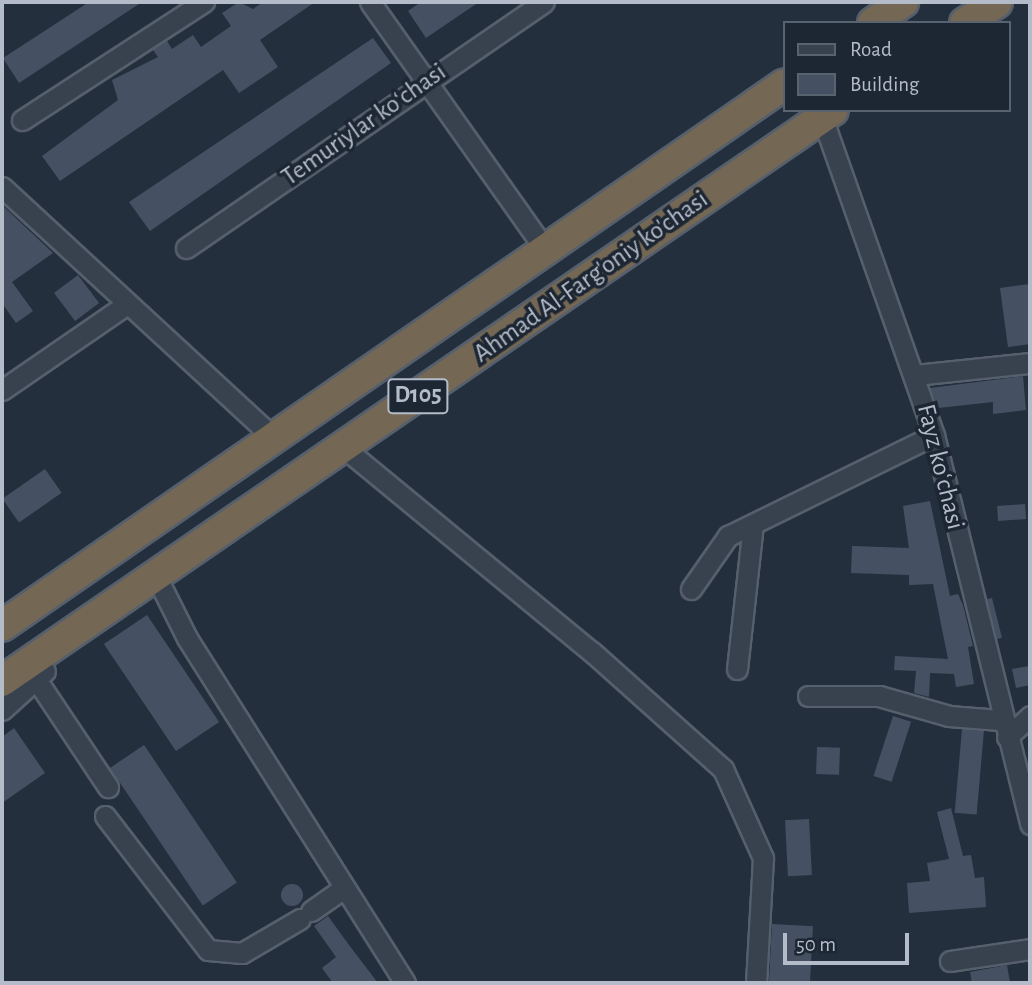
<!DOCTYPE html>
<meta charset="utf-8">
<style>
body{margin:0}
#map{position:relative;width:1032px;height:985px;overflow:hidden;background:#242f3e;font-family:"Alegreya Sans",sans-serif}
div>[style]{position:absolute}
.building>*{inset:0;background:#455162;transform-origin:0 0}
.round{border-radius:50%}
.roads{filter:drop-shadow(2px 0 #565f6c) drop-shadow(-2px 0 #565f6c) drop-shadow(0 2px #565f6c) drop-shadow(0 -2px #565f6c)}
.minor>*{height:19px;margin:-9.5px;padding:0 9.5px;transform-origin:9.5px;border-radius:9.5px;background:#38414e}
.highway>*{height:30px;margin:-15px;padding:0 15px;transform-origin:15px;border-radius:15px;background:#746855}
span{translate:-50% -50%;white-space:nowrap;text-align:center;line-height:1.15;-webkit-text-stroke:7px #1d2633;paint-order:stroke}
.shield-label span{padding:2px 5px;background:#1d2633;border:2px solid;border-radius:5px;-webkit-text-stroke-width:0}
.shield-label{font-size:24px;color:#b4bcc9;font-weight:700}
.street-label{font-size:26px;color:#b4bcc9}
.frame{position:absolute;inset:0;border:4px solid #b4bcc9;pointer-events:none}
.legend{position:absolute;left:783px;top:21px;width:228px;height:91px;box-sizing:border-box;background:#1d2633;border:2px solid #59626f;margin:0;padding:9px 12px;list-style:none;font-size:21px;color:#b4bcc9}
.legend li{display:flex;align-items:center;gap:14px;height:35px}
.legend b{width:35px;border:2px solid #59626f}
.scale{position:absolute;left:783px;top:933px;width:126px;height:32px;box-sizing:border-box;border:4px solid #b4bcc9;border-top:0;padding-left:9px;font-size:21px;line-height:24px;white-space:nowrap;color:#b4bcc9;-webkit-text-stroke:5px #1d2633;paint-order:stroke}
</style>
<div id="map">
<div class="building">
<div style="clip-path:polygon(89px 2px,142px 2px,19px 83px,3px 58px)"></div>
<div style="clip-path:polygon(239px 2px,253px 9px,263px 2px,315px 2px,260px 40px,278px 67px,239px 93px,223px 70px,60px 181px,42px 156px,118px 100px,112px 80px,158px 57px,153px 50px,167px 41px,172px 49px,193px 35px,201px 47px,231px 26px,222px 13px)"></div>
<div style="clip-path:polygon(421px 2px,479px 2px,426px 38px,408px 11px)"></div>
<div style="clip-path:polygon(373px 38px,391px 63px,150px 231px,129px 202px)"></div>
<div style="clip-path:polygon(2px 205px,53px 253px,12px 282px,33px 311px,16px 323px,2px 303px)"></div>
<div style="left:78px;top:275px;width:35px;height:30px;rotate:53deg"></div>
<div style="clip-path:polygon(1030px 284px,1030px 344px,1008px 347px,1000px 288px)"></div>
<div style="clip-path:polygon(1023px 376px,1026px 410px,993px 414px,993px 402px,938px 408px,930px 388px)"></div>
<div style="left:45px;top:469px;width:29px;height:52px;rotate:55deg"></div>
<div style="clip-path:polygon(930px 501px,950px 596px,958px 594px,963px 605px,973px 646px,968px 647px,974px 684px,956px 687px,954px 674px,930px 673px,929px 697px,914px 693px,916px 671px,894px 670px,895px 656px,948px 659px,933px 584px,909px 585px,909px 575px,851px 573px,852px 546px,909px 548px,903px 506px)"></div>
<div style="left:1025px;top:504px;width:15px;height:28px;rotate:86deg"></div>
<div style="left:992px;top:598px;width:41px;height:5px;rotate:76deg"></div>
<div style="left:147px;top:615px;width:129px;height:52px;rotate:56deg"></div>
<div style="clip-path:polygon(1030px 666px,1030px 685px,1016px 688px,1012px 669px)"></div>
<div style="left:893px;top:716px;width:19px;height:63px;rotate:18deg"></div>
<div style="clip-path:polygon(14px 728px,45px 773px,2px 803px,2px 737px)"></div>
<div style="left:962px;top:729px;width:22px;height:84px;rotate:5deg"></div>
<div style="left:144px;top:745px;width:166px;height:41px;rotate:56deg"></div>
<div style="left:817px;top:747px;width:23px;height:27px;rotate:2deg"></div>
<div style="clip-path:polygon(951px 808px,963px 856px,971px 855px,975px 878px,984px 877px,986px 907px,909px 913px,907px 883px,930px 881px,927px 863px,949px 859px,937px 812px)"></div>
<div style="left:809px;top:819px;width:56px;height:24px;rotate:87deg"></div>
<div class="round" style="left:281px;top:884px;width:22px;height:22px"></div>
<div style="clip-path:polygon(328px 916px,349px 945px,378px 983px,333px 983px,322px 968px,336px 957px,314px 926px)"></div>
<div style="left:772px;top:924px;width:41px;height:59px;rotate:3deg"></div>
<div style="clip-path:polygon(1007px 965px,1010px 983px,972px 983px,970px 972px)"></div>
</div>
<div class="roads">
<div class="minor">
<div style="left:370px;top:2px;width:305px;rotate:54.7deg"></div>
<div style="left:822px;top:117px;width:337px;rotate:70.6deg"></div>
<div style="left:934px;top:435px;width:401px;rotate:76.1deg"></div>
<div style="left:22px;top:120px;width:217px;rotate:-33deg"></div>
<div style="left:2px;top:187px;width:370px;rotate:42.7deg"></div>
<div style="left:186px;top:248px;width:434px;rotate:-34.5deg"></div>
<div style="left:915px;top:375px;width:116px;rotate:-6deg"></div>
<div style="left:2px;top:390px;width:152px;rotate:-34.5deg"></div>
<div style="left:343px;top:447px;width:323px;rotate:39.5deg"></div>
<div style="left:592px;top:652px;width:176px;rotate:41.8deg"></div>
<div style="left:723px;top:769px;width:98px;rotate:65.8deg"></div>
<div style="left:763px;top:858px;width:125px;rotate:93.2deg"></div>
<div style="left:156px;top:576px;width:69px;rotate:63.4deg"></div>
<div style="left:187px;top:638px;width:408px;rotate:57.7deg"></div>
<div style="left:691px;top:589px;width:65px;rotate:-55.1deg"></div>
<div style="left:728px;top:536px;width:229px;rotate:-26.1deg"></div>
<div style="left:26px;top:664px;width:148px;rotate:56.3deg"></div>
<div style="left:737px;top:669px;width:145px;rotate:-83.7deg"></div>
<div style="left:808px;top:696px;width:71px"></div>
<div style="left:879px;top:696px;width:73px;rotate:15.9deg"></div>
<div style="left:949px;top:716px;width:51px;rotate:4.5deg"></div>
<div style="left:2px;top:710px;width:58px;rotate:-42.2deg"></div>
<div style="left:1007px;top:737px;width:31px;rotate:-42deg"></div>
<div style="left:105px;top:816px;width:169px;rotate:52.5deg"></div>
<div style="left:208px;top:950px;width:34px;rotate:5deg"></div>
<div style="left:242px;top:953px;width:67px;rotate:-30.4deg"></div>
<div style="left:311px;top:911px;width:39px;rotate:-35deg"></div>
<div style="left:950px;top:961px;width:81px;rotate:-8.5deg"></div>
</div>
<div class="highway">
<div style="left:873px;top:23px;width:37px;rotate:-35deg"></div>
<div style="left:965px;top:23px;width:38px;rotate:-33deg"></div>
<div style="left:2px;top:626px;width:952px;rotate:-34.69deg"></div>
<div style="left:2px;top:681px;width:1008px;rotate:-34.49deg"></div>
</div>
</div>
<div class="shield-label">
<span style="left:418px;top:396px">D105</span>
</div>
<div class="street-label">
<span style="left:364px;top:125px;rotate:-35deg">Temuriylar koʻchasi</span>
<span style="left:591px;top:277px;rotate:-35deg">Ahmad Al-Farg'oniy ko'chasi</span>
<span style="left:940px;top:467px;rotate:76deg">Fayz koʻchasi</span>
</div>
<div class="frame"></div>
<ul class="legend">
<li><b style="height:9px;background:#38414e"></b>Road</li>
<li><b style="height:19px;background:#455162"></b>Building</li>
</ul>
<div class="scale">50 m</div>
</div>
